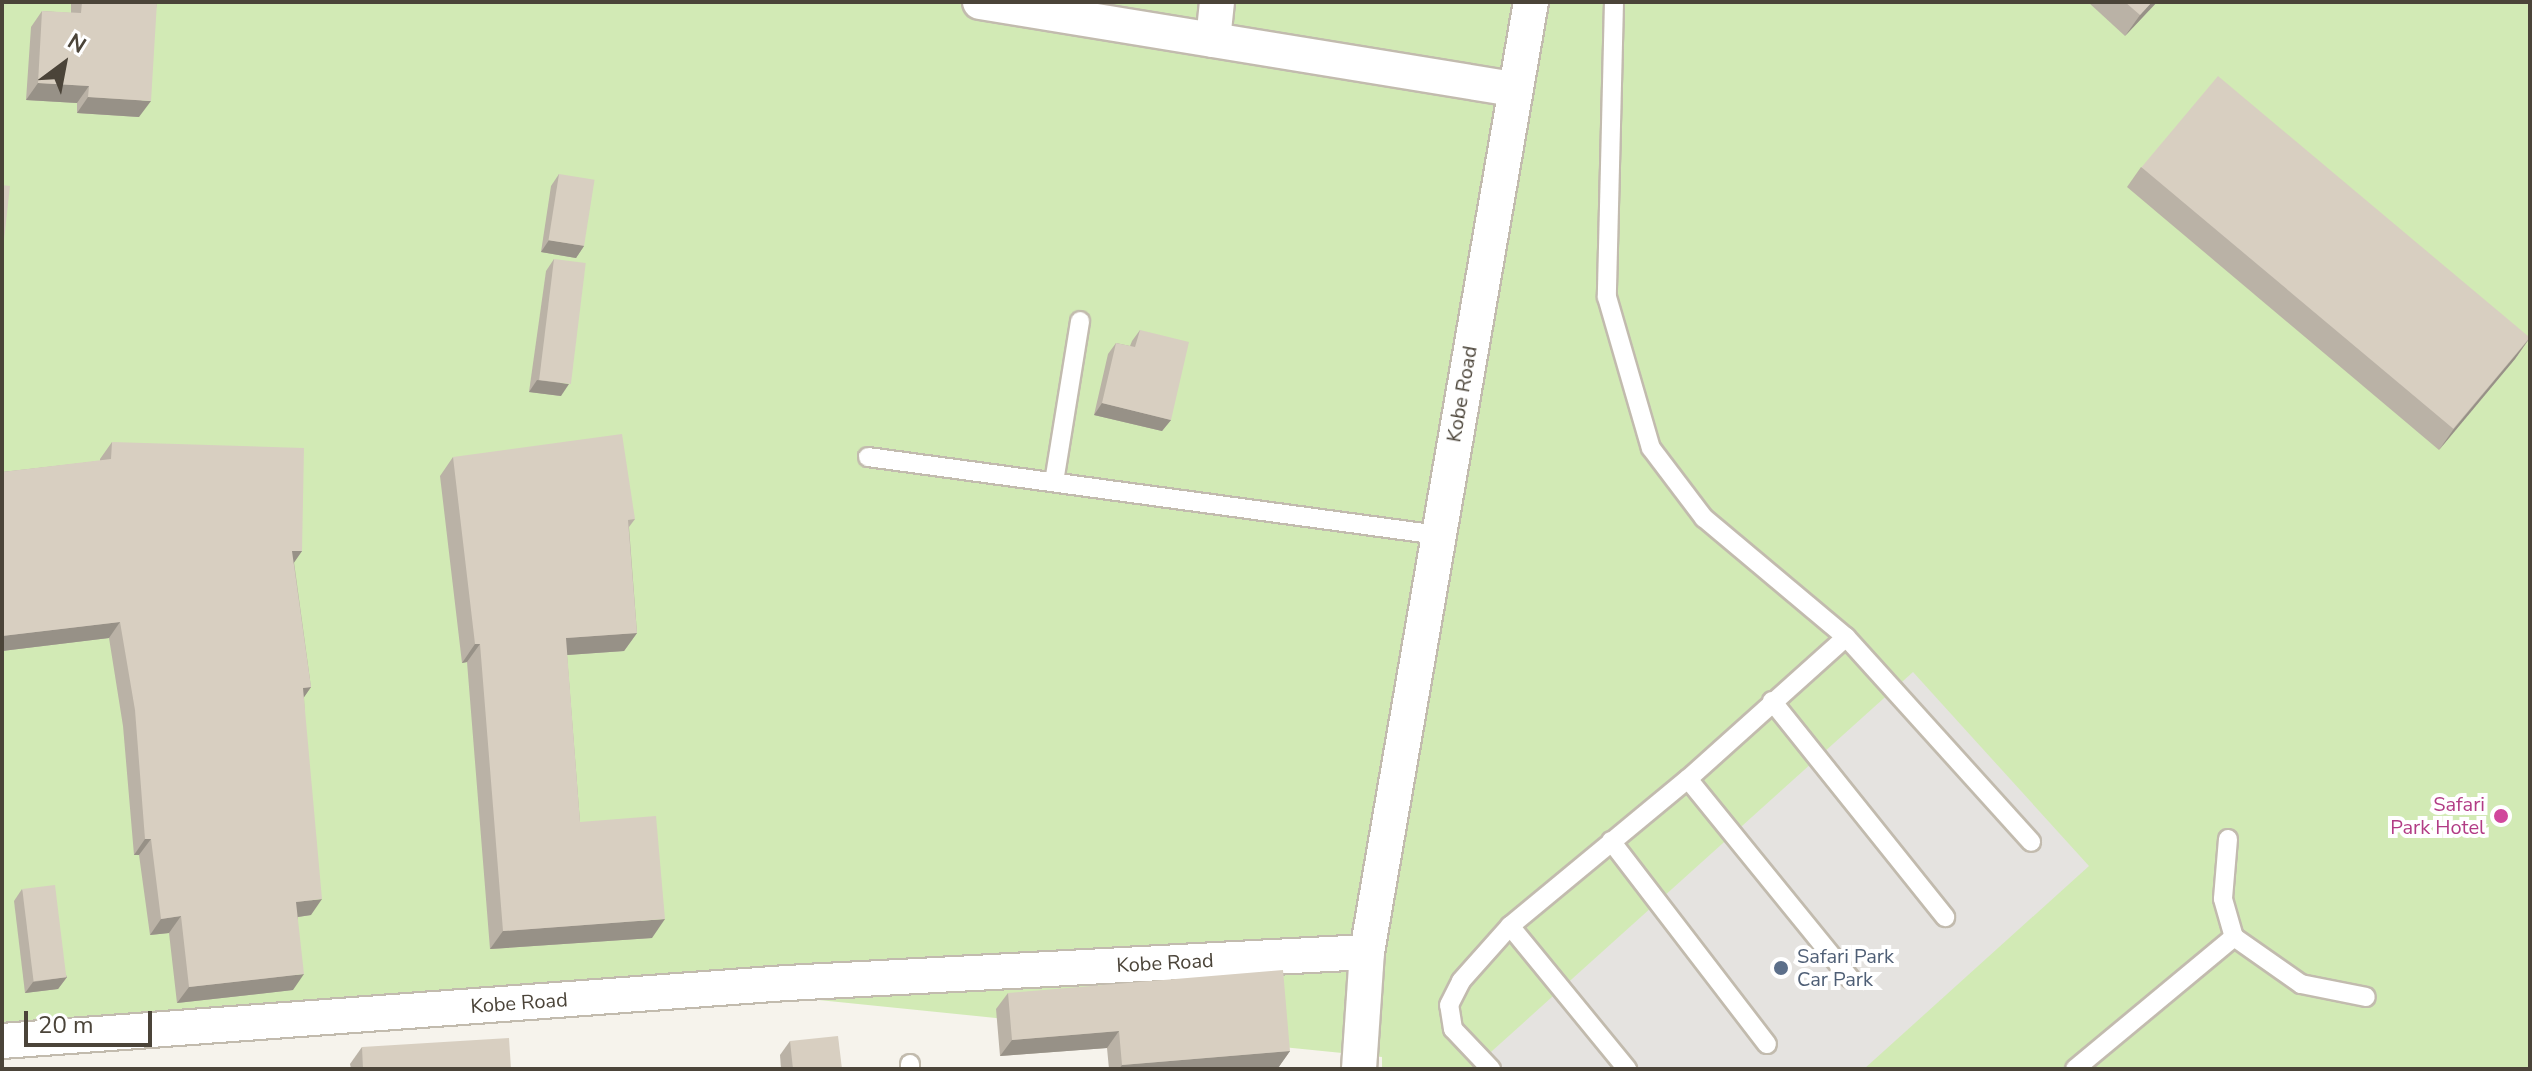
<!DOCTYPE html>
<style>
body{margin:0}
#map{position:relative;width:2532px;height:1071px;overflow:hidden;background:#f6f3ec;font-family:"Nunito Sans",sans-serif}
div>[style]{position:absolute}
.green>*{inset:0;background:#d2eab5}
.parking>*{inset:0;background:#e5e3e0}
.roads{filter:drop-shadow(2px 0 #c2bbae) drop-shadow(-2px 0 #c2bbae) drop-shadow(0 2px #c2bbae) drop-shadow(0 -2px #c2bbae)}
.service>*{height:18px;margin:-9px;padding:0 9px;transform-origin:9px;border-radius:9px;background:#fff}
.minor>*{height:34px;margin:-17px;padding:0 17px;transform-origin:17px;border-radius:17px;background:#fff}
.wall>*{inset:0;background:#bab2a6}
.shaded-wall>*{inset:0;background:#979187}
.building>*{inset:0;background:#d8cfc1;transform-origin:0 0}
.dots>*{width:22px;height:22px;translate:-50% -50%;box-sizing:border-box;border:4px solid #fff;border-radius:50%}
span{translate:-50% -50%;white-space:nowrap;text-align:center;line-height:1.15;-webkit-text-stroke:8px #fff;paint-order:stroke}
.street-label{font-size:20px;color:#4b4439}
.hotel-label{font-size:20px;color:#b23c85}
.right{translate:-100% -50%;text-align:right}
.service-label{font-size:20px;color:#4e5e75}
.left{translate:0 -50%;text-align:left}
.frame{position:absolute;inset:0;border:4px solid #4b4439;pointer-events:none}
.north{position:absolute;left:24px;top:24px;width:80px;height:80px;-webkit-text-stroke:6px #fff;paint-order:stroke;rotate:32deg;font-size:22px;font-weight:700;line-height:32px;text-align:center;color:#4b4439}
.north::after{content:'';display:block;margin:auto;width:28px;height:36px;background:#4b4439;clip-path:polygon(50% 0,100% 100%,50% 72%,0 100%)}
.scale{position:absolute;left:24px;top:1011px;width:128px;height:36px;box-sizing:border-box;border:4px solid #4b4439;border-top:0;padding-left:10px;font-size:24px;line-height:28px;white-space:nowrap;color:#4b4439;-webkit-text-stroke:6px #fff;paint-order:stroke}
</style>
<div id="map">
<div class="green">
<div style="clip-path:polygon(2px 2px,2530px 2px,2530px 1069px,1382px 1069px,1382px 1057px,709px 989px,2px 1053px)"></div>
</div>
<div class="parking">
<div style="clip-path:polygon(1913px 672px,2089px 866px,1864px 1069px,1472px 1069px)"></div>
</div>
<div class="roads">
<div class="service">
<div style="left:1614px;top:2px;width:295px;rotate:91.4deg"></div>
<div style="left:1607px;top:297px;width:157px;rotate:73.8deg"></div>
<div style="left:1651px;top:448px;width:88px;rotate:52.9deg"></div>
<div style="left:1704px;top:518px;width:185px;rotate:40deg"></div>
<div style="left:1846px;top:637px;width:276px;rotate:47.9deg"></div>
<div style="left:868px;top:457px;width:575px;rotate:7.79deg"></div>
<div style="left:1054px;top:482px;width:163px;rotate:-80.8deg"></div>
<div style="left:1772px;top:701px;width:277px;rotate:51.3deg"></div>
<div style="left:1688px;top:779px;width:257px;rotate:50.9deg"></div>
<div style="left:2228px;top:839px;width:60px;rotate:94.8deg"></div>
<div style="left:2223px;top:899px;width:40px;rotate:74deg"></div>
<div style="left:2234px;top:937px;width:82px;rotate:35deg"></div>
<div style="left:2301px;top:984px;width:66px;rotate:11.3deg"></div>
<div style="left:1611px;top:841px;width:256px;rotate:52.5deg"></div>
<div style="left:1510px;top:926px;width:185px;rotate:50.7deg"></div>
<div style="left:910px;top:1064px;width:5px;rotate:90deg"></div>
<div style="left:1491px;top:1069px;width:55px;rotate:-133.5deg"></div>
<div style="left:1453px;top:1029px;width:24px;rotate:-99deg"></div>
<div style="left:1449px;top:1005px;width:27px;rotate:-63deg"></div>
<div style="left:1461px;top:981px;width:74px;rotate:-48.3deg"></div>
<div style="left:1510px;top:926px;width:231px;rotate:-39.6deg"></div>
<div style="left:1688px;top:779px;width:212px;rotate:-41.9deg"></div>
<div style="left:2075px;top:1069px;width:207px;rotate:-39.7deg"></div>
</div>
<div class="minor">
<div style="left:980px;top:2px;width:540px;rotate:9.27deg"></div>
<div style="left:1213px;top:40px;width:38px;rotate:-84deg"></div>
<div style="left:2px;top:1041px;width:787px;rotate:-4.23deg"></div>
<div style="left:787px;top:983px;width:581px;rotate:-3.06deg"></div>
<div style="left:1359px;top:1069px;width:117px;rotate:-86.1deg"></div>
<div style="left:1367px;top:952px;width:964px;rotate:-80.21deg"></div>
</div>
</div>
<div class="wall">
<div style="clip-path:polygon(71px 2px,157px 2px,139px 117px,77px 113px,77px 103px,26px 100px,31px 27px,42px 11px,71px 13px)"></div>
<div style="clip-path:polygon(2088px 2px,2157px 2px,2125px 36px)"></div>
<div style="clip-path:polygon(2141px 167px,2529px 339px,2515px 359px,2439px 450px,2127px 187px)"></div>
<div style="clip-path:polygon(559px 174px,584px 246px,576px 258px,541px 252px,551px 186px)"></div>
<div style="clip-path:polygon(554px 259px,561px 396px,529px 392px,546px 271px)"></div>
<div style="clip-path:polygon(1140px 330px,1171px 420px,1162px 431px,1094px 415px,1108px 354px,1116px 343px,1130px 346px,1132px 341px)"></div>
<div style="clip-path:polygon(112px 442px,302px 551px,294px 562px,311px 687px,304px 697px,311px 915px,298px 917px,293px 990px,177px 1003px,169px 933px,150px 935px,139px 855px,134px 855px,123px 726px,109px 638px,2px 651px,2px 472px,100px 461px,100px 459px)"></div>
<div style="clip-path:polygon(453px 457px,635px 519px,629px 527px,637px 633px,624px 651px,567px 655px,580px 822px,652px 938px,490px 949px,467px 662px,462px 663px,440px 476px)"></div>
<div style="clip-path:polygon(22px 889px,67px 977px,58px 989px,25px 993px,14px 901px)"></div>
<div style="clip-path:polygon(1008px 993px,1290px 1051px,1278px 1068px,1264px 1069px,1109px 1069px,1107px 1048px,1000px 1056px,996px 1009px)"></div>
<div style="clip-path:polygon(790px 1041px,842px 1069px,781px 1069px,780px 1055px)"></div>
<div style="clip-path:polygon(362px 1047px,511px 1069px,351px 1069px,350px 1064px)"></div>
</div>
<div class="shaded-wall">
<div style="clip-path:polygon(2152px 2px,2157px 2px,2125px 36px,2140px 15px)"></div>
<div style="clip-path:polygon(38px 83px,89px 86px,77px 103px,26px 100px)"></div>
<div style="clip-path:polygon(88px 97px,151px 101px,139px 117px,77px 113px)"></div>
<div style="clip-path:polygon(549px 240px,584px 246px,576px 258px,541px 252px)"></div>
<div style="clip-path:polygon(2529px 339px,2515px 359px,2439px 450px,2453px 430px)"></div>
<div style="clip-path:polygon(537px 380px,569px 384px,561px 396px,529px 392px)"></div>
<div style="clip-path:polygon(1102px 403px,1171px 420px,1162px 431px,1094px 415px)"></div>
<div style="clip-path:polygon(292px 551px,302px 551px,291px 567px)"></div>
<div style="clip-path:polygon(120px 622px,109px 638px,2px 651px,2px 636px)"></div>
<div style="clip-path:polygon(637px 633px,624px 651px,553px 656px,566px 638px)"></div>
<div style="clip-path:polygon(475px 644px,480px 644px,467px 662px,462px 663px)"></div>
<div style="clip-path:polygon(311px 687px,300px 703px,303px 688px)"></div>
<div style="clip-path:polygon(145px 839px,151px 839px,139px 855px,134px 855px)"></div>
<div style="clip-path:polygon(322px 899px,311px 915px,284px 919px,296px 902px)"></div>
<div style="clip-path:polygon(181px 916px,169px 933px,150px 935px,161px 919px)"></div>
<div style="clip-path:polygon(665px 919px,652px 938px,490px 949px,503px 931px)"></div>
<div style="clip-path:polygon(304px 974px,293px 990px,177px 1003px,189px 987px)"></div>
<div style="clip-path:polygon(67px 977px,58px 989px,25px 993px,33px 982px)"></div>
<div style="clip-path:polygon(1119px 1031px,1107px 1048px,1000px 1056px,1012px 1040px)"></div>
<div style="clip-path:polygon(1290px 1051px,1278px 1068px,1264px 1069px,1119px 1069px,1122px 1065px)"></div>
</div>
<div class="building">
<div style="clip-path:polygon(82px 2px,157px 2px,151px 101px,88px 97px,89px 86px,38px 83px,42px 11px,81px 13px)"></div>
<div style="clip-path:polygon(2125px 2px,2152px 2px,2140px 15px)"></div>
<div style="left:2218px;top:76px;width:407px;height:119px;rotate:40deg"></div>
<div style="left:559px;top:174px;width:36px;height:67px;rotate:9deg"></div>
<div style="clip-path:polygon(2px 185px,10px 186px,4px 240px,2px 240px)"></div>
<div style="left:554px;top:259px;width:32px;height:122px;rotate:7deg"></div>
<div style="clip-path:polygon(1140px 330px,1189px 342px,1171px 420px,1102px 403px,1116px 343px,1135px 347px)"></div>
<div style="clip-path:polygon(622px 434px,635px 519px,628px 520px,637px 633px,566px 638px,580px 822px,656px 816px,665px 919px,503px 931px,480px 644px,475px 644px,453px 457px)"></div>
<div style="clip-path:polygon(112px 442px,304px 448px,302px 551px,292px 551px,311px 687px,303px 688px,322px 899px,296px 902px,304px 974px,189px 987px,181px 916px,161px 919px,151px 839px,145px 839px,135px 710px,120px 622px,2px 636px,2px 472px,111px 459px)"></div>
<div style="left:55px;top:885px;width:93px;height:33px;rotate:83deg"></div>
<div style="clip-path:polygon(1283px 970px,1290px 1051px,1122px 1065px,1119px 1031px,1012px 1040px,1008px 993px)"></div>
<div style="clip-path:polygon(838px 1036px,842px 1069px,793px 1069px,790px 1041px)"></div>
<div style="clip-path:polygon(509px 1038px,511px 1069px,363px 1069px,362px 1047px)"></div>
</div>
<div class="dots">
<div style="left:2501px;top:816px;background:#d1479c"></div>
<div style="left:1781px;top:968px;background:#5c6f8a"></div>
</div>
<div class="street-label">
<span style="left:1462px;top:394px;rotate:-80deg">Kobe Road</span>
<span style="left:1165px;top:963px;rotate:-3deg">Kobe Road</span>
<span style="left:519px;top:1003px;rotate:-4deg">Kobe Road</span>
</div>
<div class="hotel-label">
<span class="right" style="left:2485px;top:816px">Safari<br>Park Hotel</span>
</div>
<div class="service-label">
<span class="left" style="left:1797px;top:968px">Safari Park<br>Car Park</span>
</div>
<div class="frame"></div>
<div class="north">N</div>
<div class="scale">20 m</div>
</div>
